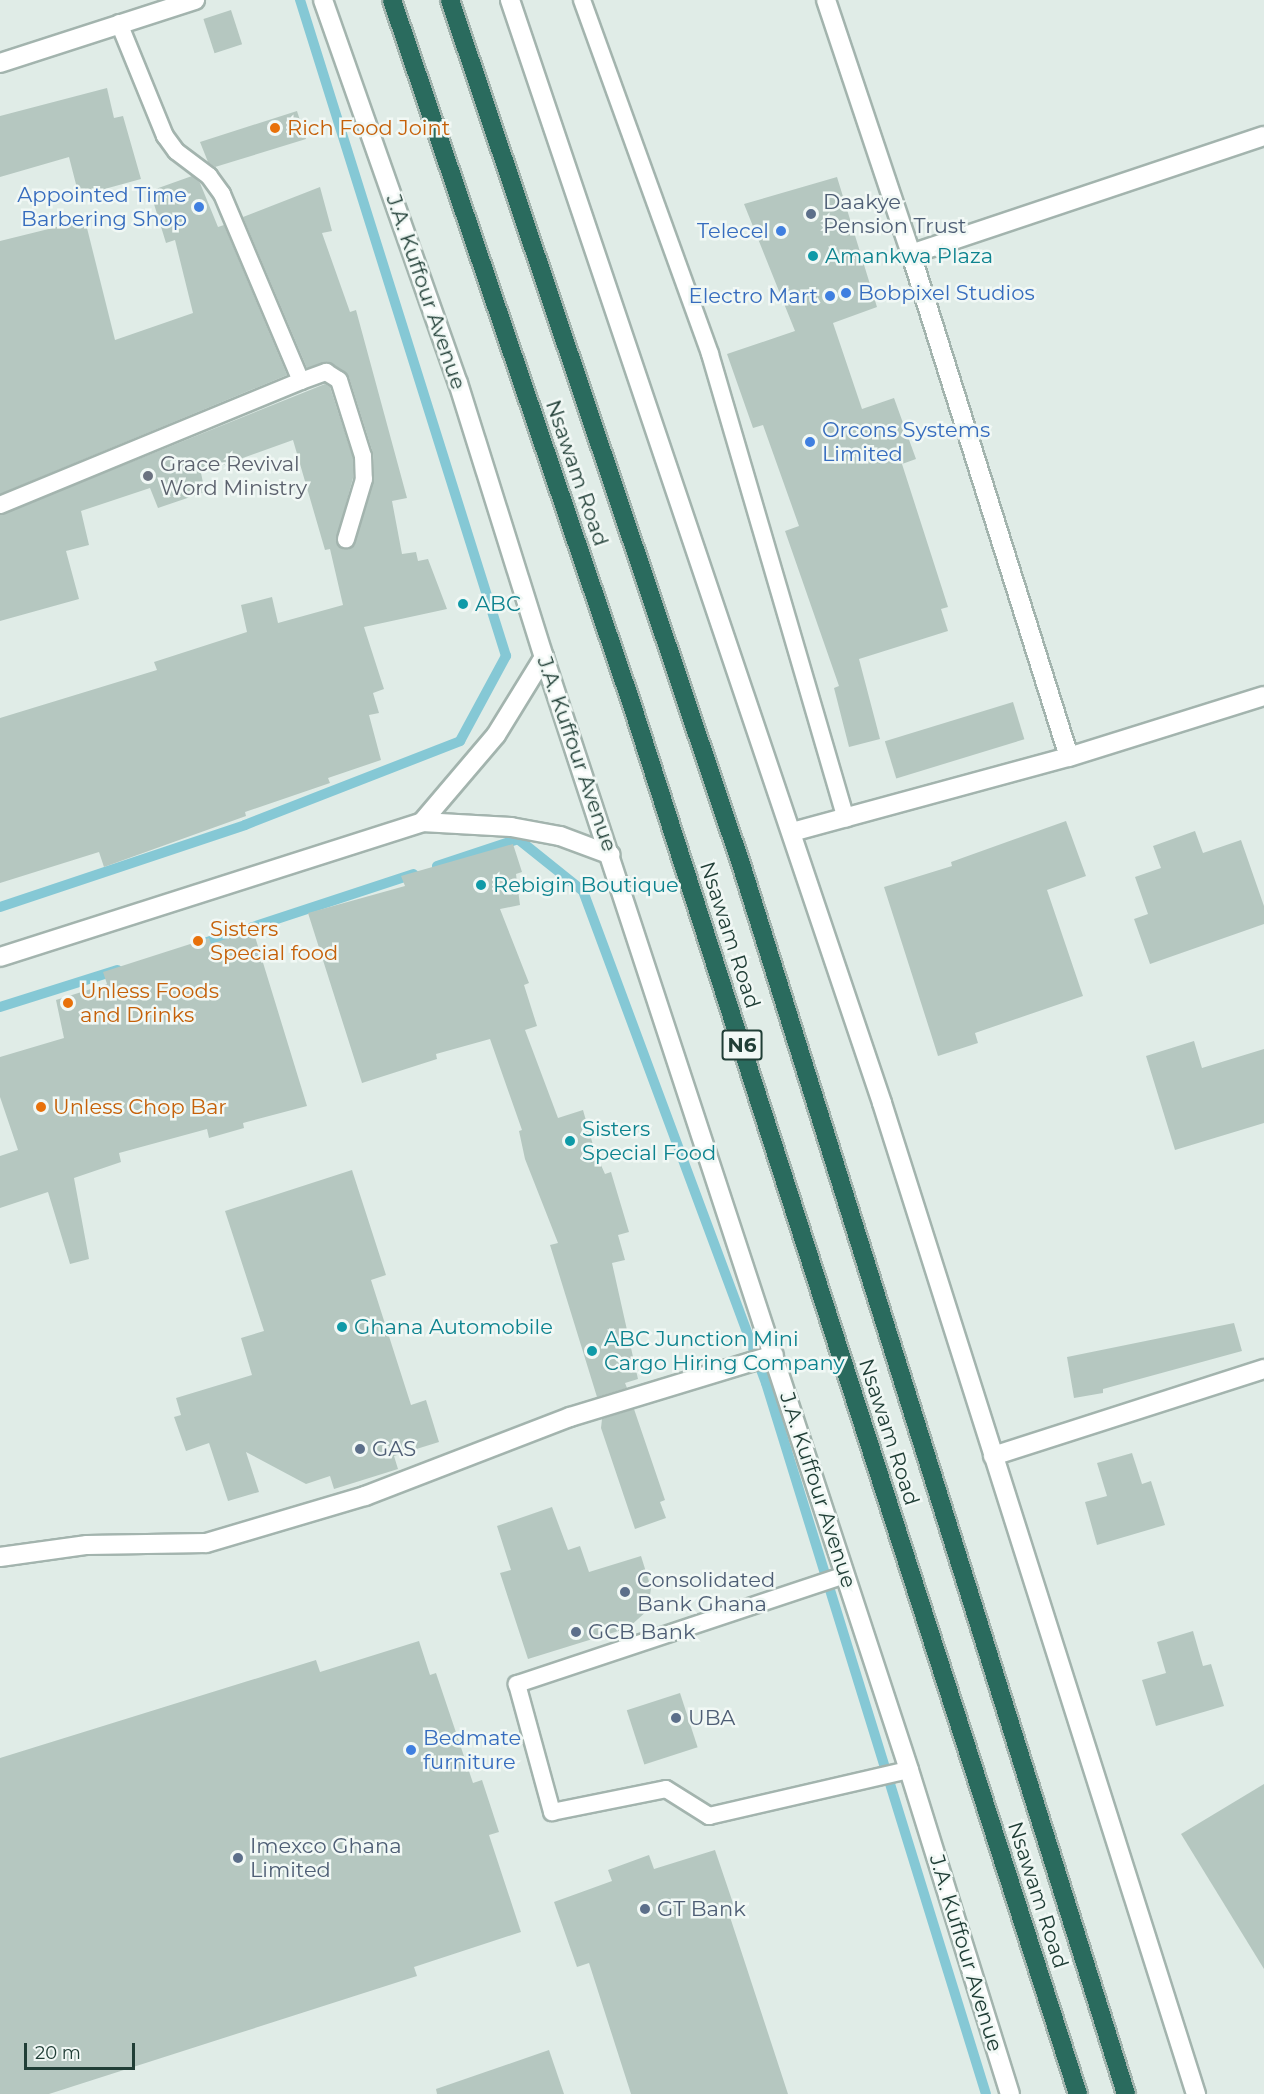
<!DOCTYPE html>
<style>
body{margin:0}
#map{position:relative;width:1264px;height:2094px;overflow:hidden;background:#e0ece7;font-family:Montserrat,sans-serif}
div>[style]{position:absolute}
.stream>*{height:10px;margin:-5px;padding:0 5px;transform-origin:5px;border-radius:5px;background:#85c8d5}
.building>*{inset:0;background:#b5c7c0;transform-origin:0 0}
.roads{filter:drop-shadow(2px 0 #a3b4ae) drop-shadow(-2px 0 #a3b4ae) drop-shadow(0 2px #a3b4ae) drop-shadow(0 -2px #a3b4ae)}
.lane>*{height:16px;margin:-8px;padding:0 8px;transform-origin:8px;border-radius:8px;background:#fff}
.street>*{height:18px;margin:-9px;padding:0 9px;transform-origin:9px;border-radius:9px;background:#fff}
.secondary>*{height:18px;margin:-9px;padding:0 9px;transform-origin:9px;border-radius:9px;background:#fff}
.highway>*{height:18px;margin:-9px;padding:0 9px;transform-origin:9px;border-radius:9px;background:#2a6b5e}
.dots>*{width:16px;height:16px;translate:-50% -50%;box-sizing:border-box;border:3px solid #f1f8f5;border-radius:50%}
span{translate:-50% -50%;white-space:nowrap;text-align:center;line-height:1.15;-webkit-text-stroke:5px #f1f8f5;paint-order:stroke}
.shield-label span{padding:2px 4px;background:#f1f8f5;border:2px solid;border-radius:4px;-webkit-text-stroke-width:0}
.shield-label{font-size:20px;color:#203e36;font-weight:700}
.food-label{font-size:21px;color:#c56008}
.left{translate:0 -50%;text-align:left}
.shop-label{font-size:21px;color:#366cbe}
.right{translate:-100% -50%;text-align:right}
.service-label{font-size:21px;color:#4e5e75}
.culture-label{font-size:21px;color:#0d838f}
.street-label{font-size:21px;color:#203e36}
.worship-label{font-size:21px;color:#5b616d}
.scale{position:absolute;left:24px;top:2043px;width:111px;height:27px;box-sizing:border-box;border:3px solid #203e36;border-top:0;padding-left:8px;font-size:18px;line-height:21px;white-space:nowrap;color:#203e36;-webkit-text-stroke:4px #f1f8f5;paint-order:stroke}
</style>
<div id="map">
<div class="stream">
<div style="left:437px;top:866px;width:85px;rotate:-18.4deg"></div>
<div style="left:518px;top:839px;width:83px;rotate:38.7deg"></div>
<div style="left:583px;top:891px;width:525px;rotate:69.6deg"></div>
<div style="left:766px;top:1383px;width:744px;rotate:72.81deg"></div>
<div style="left:0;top:907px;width:258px;rotate:-18.5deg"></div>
<div style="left:245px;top:825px;width:231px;rotate:-21.3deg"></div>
<div style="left:460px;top:741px;width:97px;rotate:-61.6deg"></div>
<div style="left:506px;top:656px;width:688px;rotate:-107.43deg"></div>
<div style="left:198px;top:945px;width:227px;rotate:-18.2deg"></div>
<div style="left:0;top:1007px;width:123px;rotate:-17.5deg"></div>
</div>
<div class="building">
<div style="left:231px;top:10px;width:36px;height:29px;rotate:72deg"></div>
<div style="clip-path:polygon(107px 88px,114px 118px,123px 116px,141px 179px,79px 196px,69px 157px,0 177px,0 116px)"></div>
<div style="clip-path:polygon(297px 111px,306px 139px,215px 167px,208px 162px,200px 142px)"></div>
<div style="clip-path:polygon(192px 176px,200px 183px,218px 227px,224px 225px,287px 375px,0 494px,0 241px,85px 220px,115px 340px,193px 313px,175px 240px,166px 243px,150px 191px)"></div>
<div style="clip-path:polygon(837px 177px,877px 307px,833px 323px,862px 409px,894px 398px,916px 459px,902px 464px,948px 607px,941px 609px,948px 631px,859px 659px,880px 739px,849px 747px,834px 688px,839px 686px,785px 531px,799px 526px,763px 425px,753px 428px,727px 354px,795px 331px,744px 204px)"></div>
<div style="clip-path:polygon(320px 187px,332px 231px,322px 233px,350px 312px,356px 310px,407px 498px,392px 501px,402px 554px,416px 552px,418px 561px,428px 559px,447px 609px,364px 627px,384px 689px,373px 693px,379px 713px,369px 715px,381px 760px,328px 778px,330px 783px,245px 812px,246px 816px,104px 867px,99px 852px,0 883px,0 718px,157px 670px,154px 662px,247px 632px,241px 605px,272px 597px,278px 623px,343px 605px,330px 549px,325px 550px,293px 440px,201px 473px,205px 492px,158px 508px,150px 488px,81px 511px,89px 545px,66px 551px,79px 599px,0 621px,0 515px,325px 384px,330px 387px,353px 458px,353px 478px,336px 541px,342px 549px,354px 546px,374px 479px,373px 453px,349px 377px,328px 362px,307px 368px,243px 217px)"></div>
<div style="left:1013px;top:702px;width:39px;height:134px;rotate:73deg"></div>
<div style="clip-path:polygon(1066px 821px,1086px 876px,1047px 890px,1083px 996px,975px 1033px,978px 1043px,938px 1056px,884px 887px,952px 866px,951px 862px)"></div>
<div style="clip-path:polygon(1195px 831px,1203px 853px,1241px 840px,1264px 906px,1264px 924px,1150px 964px,1134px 919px,1148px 914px,1135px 877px,1161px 868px,1153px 846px)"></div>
<div style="clip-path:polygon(513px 844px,522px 872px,516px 874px,520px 905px,500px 909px,529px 983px,524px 985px,537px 1026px,525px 1030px,558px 1118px,583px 1110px,595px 1152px,605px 1174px,611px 1172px,629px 1232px,618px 1235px,625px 1260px,612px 1263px,638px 1379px,625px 1383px,627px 1388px,597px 1397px,550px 1245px,558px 1243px,525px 1159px,519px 1131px,522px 1130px,490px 1039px,436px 1054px,437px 1059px,362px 1083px,308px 913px,405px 886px,401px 876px)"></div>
<div style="clip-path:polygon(253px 930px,307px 1106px,243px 1123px,244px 1128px,209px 1138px,207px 1129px,119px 1153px,121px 1162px,74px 1178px,89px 1259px,70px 1264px,48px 1192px,0 1208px,0 1156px,18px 1150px,0 1097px,0 1057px,64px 1038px,56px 1000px,107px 984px,103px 972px,209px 938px,211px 944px)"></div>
<div style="clip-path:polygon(1194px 1041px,1202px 1068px,1264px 1049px,1264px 1123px,1175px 1150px,1146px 1056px)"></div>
<div style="clip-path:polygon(352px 1170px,386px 1275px,371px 1280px,411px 1405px,426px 1400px,439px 1442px,394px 1456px,398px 1469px,334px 1489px,330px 1476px,306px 1484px,246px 1452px,259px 1492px,228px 1501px,209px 1443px,186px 1451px,174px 1417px,181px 1415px,176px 1398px,252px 1375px,241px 1338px,264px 1331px,225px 1211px)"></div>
<div style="clip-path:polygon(1234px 1323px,1242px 1351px,1103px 1389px,1103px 1393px,1074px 1398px,1067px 1357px)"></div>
<div style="clip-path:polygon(634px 1409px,665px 1500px,660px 1502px,666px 1518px,635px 1529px,601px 1428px,602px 1419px)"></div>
<div style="clip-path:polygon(1132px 1453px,1142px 1484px,1151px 1481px,1165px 1525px,1097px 1545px,1085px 1502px,1107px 1496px,1097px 1463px)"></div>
<div style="clip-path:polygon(552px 1507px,568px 1550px,580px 1546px,589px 1572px,641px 1556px,651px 1588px,648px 1610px,628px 1628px,528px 1659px,500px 1573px,511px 1570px,497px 1526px)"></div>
<div style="clip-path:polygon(1193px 1631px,1203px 1666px,1211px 1664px,1224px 1706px,1156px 1726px,1142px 1680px,1166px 1673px,1157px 1642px)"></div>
<div style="clip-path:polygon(419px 1641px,430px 1675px,436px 1673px,473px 1783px,482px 1780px,499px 1832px,489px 1835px,521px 1932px,414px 1967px,417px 1976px,49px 2094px,0 2094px,0 1758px,316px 1660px,320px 1672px)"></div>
<div style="left:680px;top:1693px;width:57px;height:56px;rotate:72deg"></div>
<div style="clip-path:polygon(1264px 1784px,1264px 1969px,1181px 1834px)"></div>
<div style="clip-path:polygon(715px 1850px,737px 1915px,730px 1917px,788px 2094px,631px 2094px,589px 1963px,577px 1967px,554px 1902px,612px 1881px,608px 1870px,649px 1855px,654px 1869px)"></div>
<div style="clip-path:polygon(549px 2050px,564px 2094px,437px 2094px,436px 2089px)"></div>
</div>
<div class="roads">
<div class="lane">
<div style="left:582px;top:0;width:376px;rotate:70.1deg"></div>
<div style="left:710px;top:354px;width:484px;rotate:73.7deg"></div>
<div style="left:301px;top:381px;width:27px;rotate:-20deg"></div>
<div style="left:326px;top:372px;width:15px;rotate:32deg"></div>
<div style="left:339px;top:380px;width:80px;rotate:72.5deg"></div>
<div style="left:363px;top:456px;width:23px;rotate:88deg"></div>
<div style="left:364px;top:479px;width:63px;rotate:106.7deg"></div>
<div style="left:0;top:505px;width:326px;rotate:-22.4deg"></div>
<div style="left:301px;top:381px;width:203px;rotate:-112.9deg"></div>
<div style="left:222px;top:194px;width:22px;rotate:-126deg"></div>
<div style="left:209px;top:176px;width:41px;rotate:-142.9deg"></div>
<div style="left:176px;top:151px;width:19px;rotate:-126deg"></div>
<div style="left:165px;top:136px;width:122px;rotate:-112.2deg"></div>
<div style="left:845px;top:1575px;width:346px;rotate:161.6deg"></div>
<div style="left:517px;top:1684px;width:133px;rotate:74.7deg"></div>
<div style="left:552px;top:1812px;width:116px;rotate:-11.4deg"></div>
<div style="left:666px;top:1789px;width:51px;rotate:32.1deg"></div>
<div style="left:709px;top:1816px;width:205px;rotate:-13deg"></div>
</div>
<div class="street">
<div style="left:826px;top:0;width:268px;rotate:71.5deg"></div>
<div style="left:911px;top:254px;width:527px;rotate:72.56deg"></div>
<div style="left:0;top:63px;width:205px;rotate:-17.9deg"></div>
<div style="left:911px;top:254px;width:372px;rotate:-18.5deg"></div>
<div style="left:422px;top:822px;width:114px;rotate:-49.6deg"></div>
<div style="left:496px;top:735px;width:92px;rotate:-58.4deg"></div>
<div style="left:792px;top:832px;width:287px;rotate:-15.2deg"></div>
<div style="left:1069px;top:757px;width:204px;rotate:-17.4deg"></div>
<div style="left:0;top:957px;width:443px;rotate:-17.7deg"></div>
<div style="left:422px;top:822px;width:89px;rotate:3.2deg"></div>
<div style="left:511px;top:827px;width:50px;rotate:10.4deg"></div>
<div style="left:560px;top:836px;width:54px;rotate:20.4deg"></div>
<div style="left:993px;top:1456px;width:285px;rotate:-17.8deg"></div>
<div style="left:0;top:1557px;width:88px;rotate:-7.9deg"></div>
<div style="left:87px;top:1545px;width:119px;rotate:-1deg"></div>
<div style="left:206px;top:1543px;width:166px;rotate:-16.5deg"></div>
<div style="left:365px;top:1496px;width:220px;rotate:-21.1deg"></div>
<div style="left:570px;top:1417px;width:213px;rotate:-16.9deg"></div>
</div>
<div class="secondary">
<div style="left:323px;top:0;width:406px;rotate:70.6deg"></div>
<div style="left:458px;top:383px;width:287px;rotate:72.6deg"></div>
<div style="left:544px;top:657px;width:1171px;rotate:71.84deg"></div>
<div style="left:909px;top:1770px;width:339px;rotate:72.7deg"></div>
<div style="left:510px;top:0;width:1164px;rotate:71.36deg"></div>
<div style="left:882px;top:1103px;width:1040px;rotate:72.42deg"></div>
</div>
<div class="highway">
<div style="left:392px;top:0;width:745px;rotate:71.2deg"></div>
<div style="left:632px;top:705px;width:1459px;rotate:72.2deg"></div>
<div style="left:450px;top:0;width:912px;rotate:71.39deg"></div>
<div style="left:741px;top:864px;width:1289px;rotate:72.62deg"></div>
</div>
</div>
<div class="dots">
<div style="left:275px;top:128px;background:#e8710a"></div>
<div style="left:199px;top:207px;background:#3f7fe0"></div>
<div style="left:811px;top:214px;background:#5c6f8a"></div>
<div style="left:781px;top:231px;background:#3f7fe0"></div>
<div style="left:813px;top:256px;background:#0f9aa8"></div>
<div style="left:846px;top:293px;background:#3f7fe0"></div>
<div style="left:830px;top:296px;background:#3f7fe0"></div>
<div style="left:810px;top:442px;background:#3f7fe0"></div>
<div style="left:148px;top:476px;background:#6b7280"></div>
<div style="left:463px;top:604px;background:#0f9aa8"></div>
<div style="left:481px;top:885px;background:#0f9aa8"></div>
<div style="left:198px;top:941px;background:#e8710a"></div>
<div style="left:68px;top:1003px;background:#e8710a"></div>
<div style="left:41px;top:1107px;background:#e8710a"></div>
<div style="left:570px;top:1141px;background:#0f9aa8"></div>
<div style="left:342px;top:1327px;background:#0f9aa8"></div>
<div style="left:592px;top:1351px;background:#0f9aa8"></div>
<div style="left:360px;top:1449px;background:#5c6f8a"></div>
<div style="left:625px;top:1592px;background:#5c6f8a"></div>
<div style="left:576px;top:1632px;background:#5c6f8a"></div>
<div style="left:676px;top:1718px;background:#5c6f8a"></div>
<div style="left:411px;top:1750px;background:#3f7fe0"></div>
<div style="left:238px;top:1858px;background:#5c6f8a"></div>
<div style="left:645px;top:1909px;background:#5c6f8a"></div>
</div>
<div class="shield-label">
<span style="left:742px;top:1045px">N6</span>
</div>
<div class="food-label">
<span class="left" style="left:287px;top:128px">Rich Food Joint</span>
<span class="left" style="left:210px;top:941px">Sisters<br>Special food</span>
<span class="left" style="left:80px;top:1003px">Unless Foods<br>and Drinks</span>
<span class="left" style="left:53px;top:1107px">Unless Chop Bar</span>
</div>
<div class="shop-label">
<span class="right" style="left:187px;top:207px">Appointed Time<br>Barbering Shop</span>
<span class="right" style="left:769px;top:231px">Telecel</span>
<span class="left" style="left:858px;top:293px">Bobpixel Studios</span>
<span class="right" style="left:818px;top:296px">Electro Mart</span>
<span class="left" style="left:822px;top:442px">Orcons Systems<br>Limited</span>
<span class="left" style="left:423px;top:1750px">Bedmate<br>furniture</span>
</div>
<div class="service-label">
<span class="left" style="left:823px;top:214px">Daakye<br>Pension Trust</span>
<span class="left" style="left:372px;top:1449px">GAS</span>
<span class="left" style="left:637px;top:1592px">Consolidated<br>Bank Ghana</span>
<span class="left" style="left:588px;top:1632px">GCB Bank</span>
<span class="left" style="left:688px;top:1718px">UBA</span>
<span class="left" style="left:250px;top:1858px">Imexco Ghana<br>Limited</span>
<span class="left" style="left:657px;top:1909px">GT Bank</span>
</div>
<div class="culture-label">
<span class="left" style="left:825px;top:256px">Amankwa Plaza</span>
<span class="left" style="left:475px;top:604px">ABC</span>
<span class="left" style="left:493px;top:885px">Rebigin Boutique</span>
<span class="left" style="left:582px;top:1141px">Sisters<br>Special Food</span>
<span class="left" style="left:354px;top:1327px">Ghana Automobile</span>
<span class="left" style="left:604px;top:1351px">ABC Junction Mini<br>Cargo Hiring Company</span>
</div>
<div class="street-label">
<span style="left:426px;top:292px;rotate:71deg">J.A. Kuffour Avenue</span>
<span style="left:577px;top:473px;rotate:71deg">Nsawam Road</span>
<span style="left:577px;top:754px;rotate:71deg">J.A. Kuffour Avenue</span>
<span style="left:730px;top:935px;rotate:72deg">Nsawam Road</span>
<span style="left:889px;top:1432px;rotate:72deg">Nsawam Road</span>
<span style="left:818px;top:1490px;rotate:72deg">J.A. Kuffour Avenue</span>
<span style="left:1038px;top:1895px;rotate:72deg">Nsawam Road</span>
<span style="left:966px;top:1953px;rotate:73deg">J.A. Kuffour Avenue</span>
</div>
<div class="worship-label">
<span class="left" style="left:160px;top:476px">Grace Revival<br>Word Ministry</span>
</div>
<div class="scale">20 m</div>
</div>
